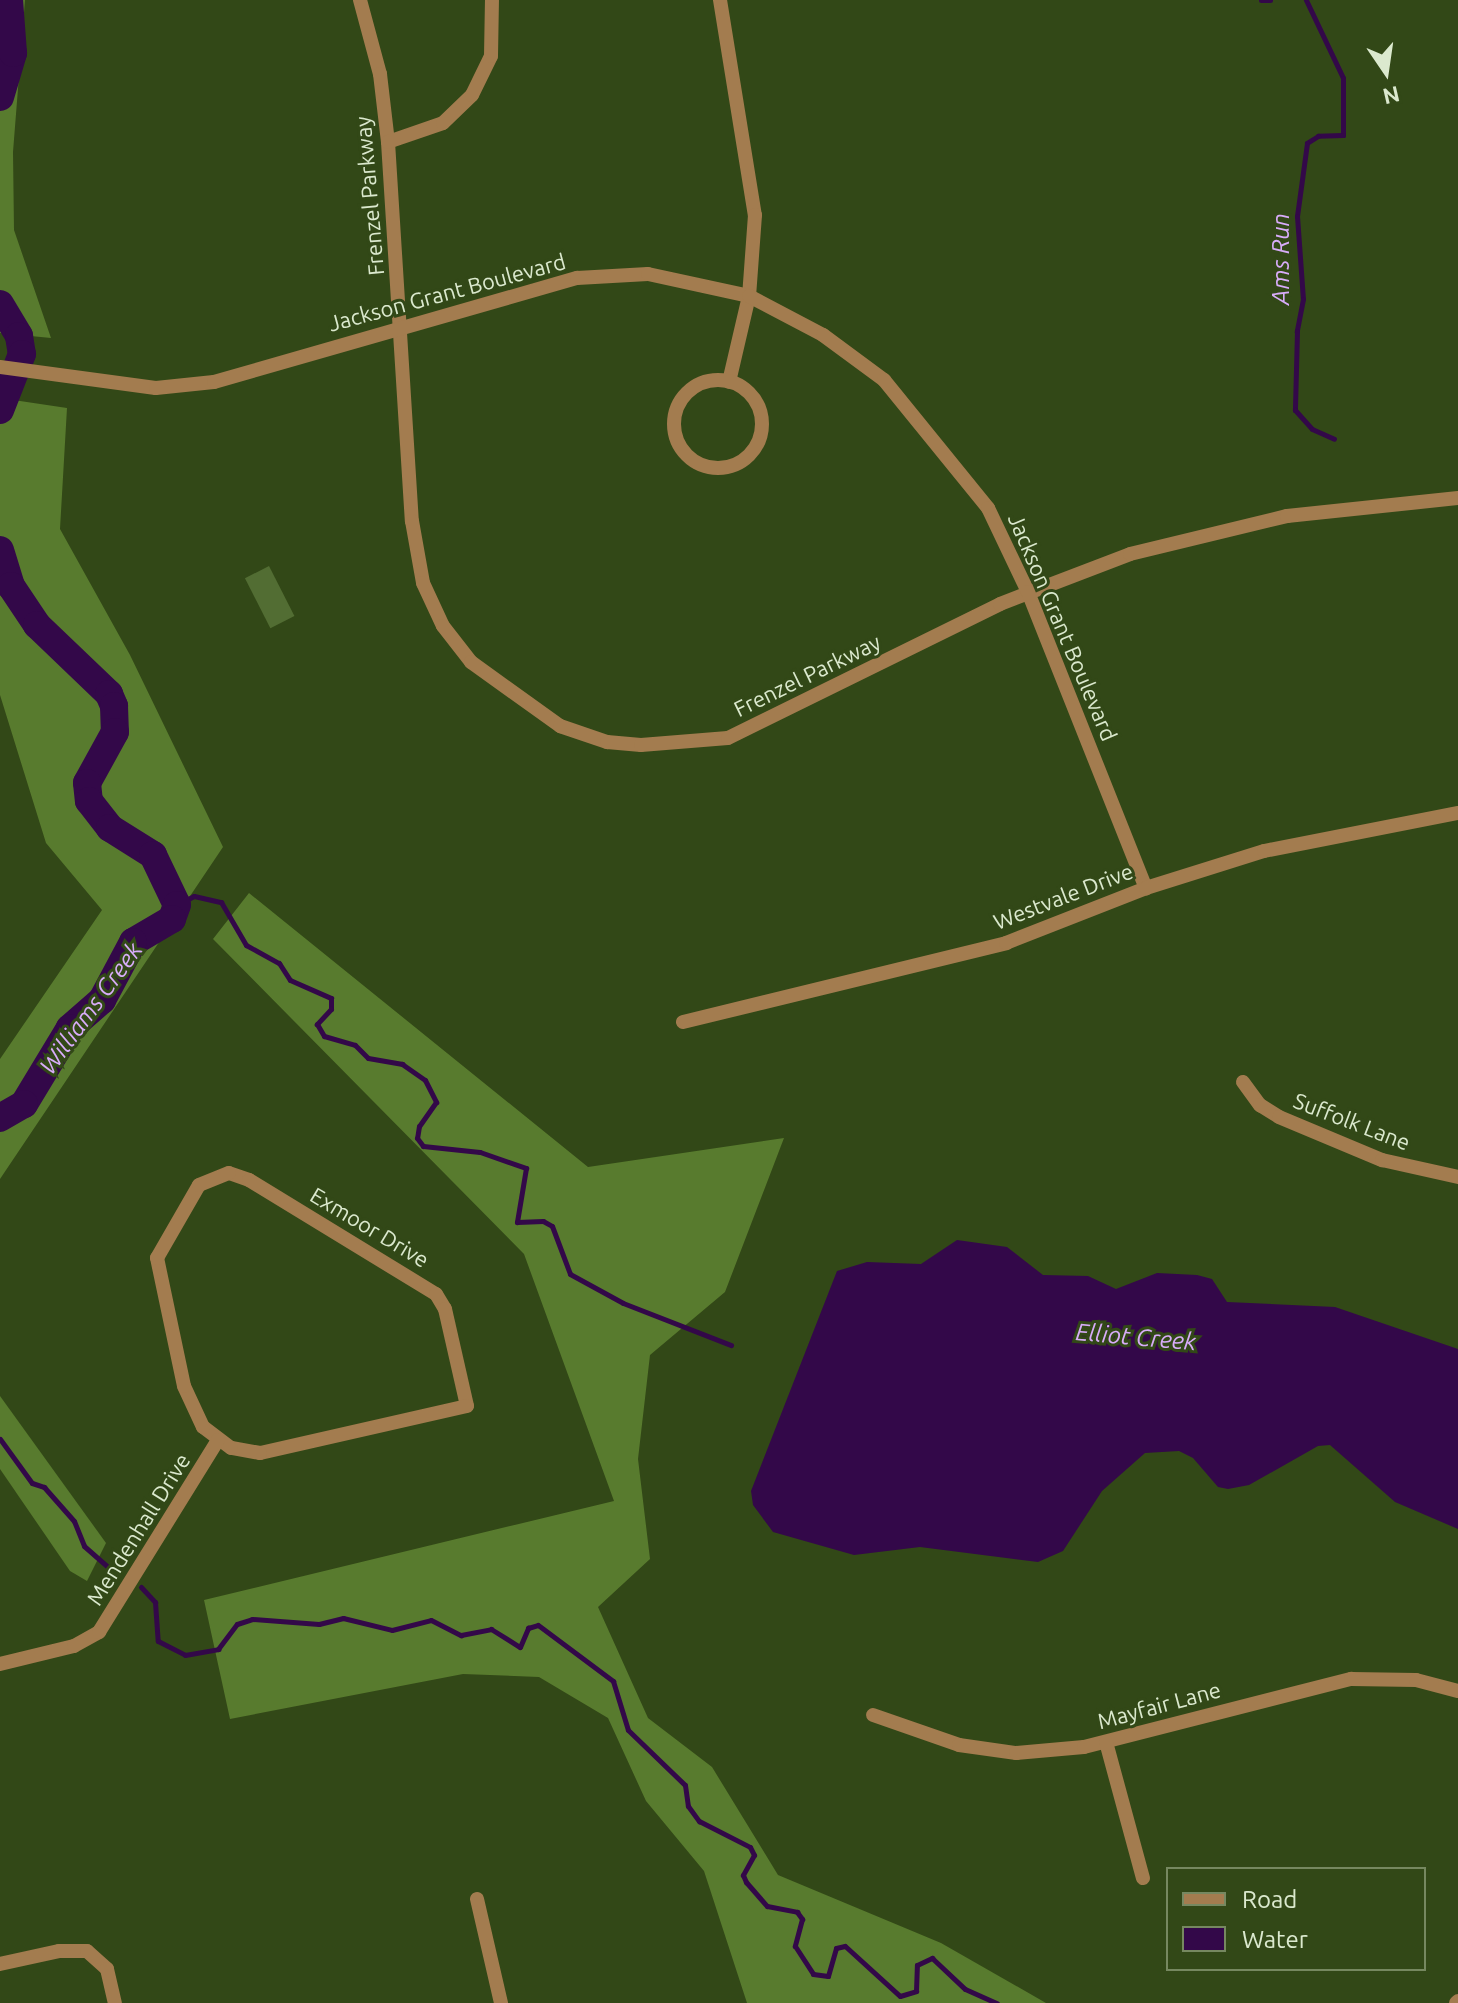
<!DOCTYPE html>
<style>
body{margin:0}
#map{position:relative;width:1458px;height:2003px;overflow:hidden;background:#324817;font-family:Ubuntu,sans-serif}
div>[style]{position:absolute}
.green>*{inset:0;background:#526d33;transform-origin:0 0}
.forest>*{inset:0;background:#587b2e}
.water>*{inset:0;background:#330849}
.stream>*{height:5px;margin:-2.5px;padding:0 2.5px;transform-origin:2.5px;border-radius:2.5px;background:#330849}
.river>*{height:28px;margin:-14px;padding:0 14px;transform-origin:14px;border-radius:14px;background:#330849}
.minor>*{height:14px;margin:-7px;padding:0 7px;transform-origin:7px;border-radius:7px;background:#a37c4f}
.minor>.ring{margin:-7px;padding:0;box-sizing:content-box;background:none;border:14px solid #a37c4f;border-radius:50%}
span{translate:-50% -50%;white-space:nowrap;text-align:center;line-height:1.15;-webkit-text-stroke:6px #324817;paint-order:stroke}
.street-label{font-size:22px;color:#dbe9ce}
.water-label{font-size:24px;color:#d8acf9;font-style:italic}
.legend{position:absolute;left:1166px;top:1867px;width:260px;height:104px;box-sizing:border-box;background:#324817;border:2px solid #768860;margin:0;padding:10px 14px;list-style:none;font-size:24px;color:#dbe9ce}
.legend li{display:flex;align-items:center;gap:16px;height:40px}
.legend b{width:40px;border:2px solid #768860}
.north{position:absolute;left:1346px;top:32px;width:80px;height:80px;-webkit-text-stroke:6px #324817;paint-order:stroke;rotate:167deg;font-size:22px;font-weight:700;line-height:32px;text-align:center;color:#dbe9ce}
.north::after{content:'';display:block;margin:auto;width:28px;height:36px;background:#dbe9ce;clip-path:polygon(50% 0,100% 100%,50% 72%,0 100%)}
</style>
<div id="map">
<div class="green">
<div style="left:269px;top:566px;width:56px;height:27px;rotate:63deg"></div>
</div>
<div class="forest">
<div style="clip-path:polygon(0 0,25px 0,13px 152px,14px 230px,51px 338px,0 333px)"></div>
<div style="clip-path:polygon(0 398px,67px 408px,60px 529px,130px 655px,223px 847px,0 1179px,0 1059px,102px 910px,46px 843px,0 695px)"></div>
<div style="clip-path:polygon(249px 893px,588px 1167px,784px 1138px,725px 1292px,650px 1355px,638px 1459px,650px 1559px,598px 1607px,648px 1718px,712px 1767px,778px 1875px,941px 1943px,1046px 2003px,747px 2003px,704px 1871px,646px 1801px,608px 1718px,539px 1677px,463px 1674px,230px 1719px,204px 1600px,614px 1501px,524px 1254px,213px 939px)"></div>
<div style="clip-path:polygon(0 1396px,106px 1543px,87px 1581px,70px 1571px,0 1469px)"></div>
</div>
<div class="water">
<div style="clip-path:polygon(957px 1240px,1007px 1247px,1043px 1275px,1088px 1276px,1116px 1289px,1157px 1273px,1197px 1275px,1212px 1279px,1227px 1302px,1335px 1307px,1458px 1349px,1458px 1529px,1395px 1502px,1330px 1445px,1318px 1446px,1249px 1485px,1228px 1489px,1218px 1487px,1193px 1458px,1179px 1451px,1145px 1453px,1102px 1491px,1063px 1551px,1038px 1562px,920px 1547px,854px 1555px,773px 1532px,753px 1505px,751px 1491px,837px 1271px,867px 1262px,921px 1264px)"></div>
</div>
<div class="stream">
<div style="left:1261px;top:0;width:9px"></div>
<div style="left:1306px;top:0;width:86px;rotate:64.6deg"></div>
<div style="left:1343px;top:78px;width:57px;rotate:90deg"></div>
<div style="left:1343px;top:135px;width:25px;rotate:178deg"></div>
<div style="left:1318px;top:136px;width:13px;rotate:148deg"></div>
<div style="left:1307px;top:143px;width:74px;rotate:97.8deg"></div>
<div style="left:1297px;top:216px;width:83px;rotate:85.9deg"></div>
<div style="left:1303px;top:299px;width:33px;rotate:101deg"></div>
<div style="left:1297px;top:331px;width:79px;rotate:91.5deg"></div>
<div style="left:1295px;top:410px;width:25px;rotate:48deg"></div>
<div style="left:1312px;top:429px;width:24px;rotate:24deg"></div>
<div style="left:177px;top:905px;width:19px;rotate:-28deg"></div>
<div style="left:194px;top:896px;width:28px;rotate:13deg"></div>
<div style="left:221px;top:902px;width:50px;rotate:59.8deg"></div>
<div style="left:246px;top:945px;width:38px;rotate:29deg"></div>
<div style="left:279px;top:963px;width:20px;rotate:57deg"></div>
<div style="left:290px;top:980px;width:45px;rotate:23.7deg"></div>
<div style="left:331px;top:998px;width:11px;rotate:90deg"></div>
<div style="left:331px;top:1009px;width:21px;rotate:133deg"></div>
<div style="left:317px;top:1024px;width:14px;rotate:60deg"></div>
<div style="left:324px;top:1036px;width:32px;rotate:16deg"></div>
<div style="left:355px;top:1045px;width:18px;rotate:45deg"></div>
<div style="left:368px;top:1058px;width:35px;rotate:10deg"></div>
<div style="left:402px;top:1064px;width:28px;rotate:35deg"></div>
<div style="left:425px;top:1080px;width:25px;rotate:63deg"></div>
<div style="left:436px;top:1102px;width:29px;rotate:125deg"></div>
<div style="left:419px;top:1126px;width:12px;rotate:99deg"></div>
<div style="left:417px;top:1138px;width:10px;rotate:53deg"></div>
<div style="left:423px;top:1146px;width:57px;rotate:6deg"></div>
<div style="left:480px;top:1152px;width:49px;rotate:19.2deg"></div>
<div style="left:526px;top:1168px;width:55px;rotate:99.5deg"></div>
<div style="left:517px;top:1222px;width:26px;rotate:-2deg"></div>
<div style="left:543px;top:1221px;width:10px;rotate:29deg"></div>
<div style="left:552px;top:1226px;width:51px;rotate:69.4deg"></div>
<div style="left:570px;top:1274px;width:60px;rotate:28.7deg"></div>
<div style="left:623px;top:1303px;width:116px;rotate:21.3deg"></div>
<div style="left:0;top:1439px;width:54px;rotate:54deg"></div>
<div style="left:32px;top:1483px;width:13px;rotate:18deg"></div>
<div style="left:44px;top:1487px;width:45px;rotate:48.6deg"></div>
<div style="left:74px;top:1521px;width:27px;rotate:68deg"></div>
<div style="left:84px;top:1546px;width:43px;rotate:41.2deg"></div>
<div style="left:141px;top:1587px;width:21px;rotate:47deg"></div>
<div style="left:155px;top:1602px;width:39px;rotate:86deg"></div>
<div style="left:158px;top:1641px;width:30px;rotate:27deg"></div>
<div style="left:185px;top:1655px;width:34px;rotate:-10deg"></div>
<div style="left:218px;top:1649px;width:31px;rotate:-53deg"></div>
<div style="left:237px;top:1624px;width:16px;rotate:-18deg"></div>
<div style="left:252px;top:1619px;width:67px;rotate:4.3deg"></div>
<div style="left:319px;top:1624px;width:25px;rotate:-14deg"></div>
<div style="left:343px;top:1618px;width:50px;rotate:13.8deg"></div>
<div style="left:392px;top:1630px;width:40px;rotate:-14.4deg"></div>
<div style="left:431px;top:1620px;width:34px;rotate:27deg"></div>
<div style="left:461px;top:1635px;width:31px;rotate:-11deg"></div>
<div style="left:491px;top:1629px;width:34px;rotate:32deg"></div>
<div style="left:520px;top:1647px;width:21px;rotate:-67deg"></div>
<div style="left:528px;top:1628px;width:10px;rotate:-17deg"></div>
<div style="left:538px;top:1625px;width:94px;rotate:36.7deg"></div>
<div style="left:613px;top:1681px;width:51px;rotate:73deg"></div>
<div style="left:628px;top:1730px;width:79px;rotate:44deg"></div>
<div style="left:685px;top:1785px;width:21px;rotate:82deg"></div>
<div style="left:688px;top:1806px;width:19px;rotate:54deg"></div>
<div style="left:699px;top:1821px;width:57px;rotate:27deg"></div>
<div style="left:750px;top:1847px;width:9px;rotate:63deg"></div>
<div style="left:754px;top:1855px;width:23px;rotate:119deg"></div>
<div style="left:743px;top:1875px;width:8px;rotate:67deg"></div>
<div style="left:746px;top:1882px;width:32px;rotate:49deg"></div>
<div style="left:767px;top:1906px;width:31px;rotate:11deg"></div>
<div style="left:797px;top:1912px;width:9px;rotate:54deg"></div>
<div style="left:802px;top:1919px;width:28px;rotate:105deg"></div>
<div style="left:795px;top:1946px;width:33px;rotate:57deg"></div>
<div style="left:813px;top:1974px;width:15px;rotate:8deg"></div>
<div style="left:828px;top:1976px;width:29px;rotate:-74deg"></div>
<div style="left:836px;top:1948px;width:9px;rotate:-13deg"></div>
<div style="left:845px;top:1946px;width:74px;rotate:42.3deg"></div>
<div style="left:900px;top:1996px;width:17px;rotate:-17deg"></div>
<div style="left:916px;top:1991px;width:26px;rotate:-88deg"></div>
<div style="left:917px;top:1965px;width:17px;rotate:-25deg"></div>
<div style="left:932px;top:1958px;width:45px;rotate:43.2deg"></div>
<div style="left:965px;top:1989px;width:35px;rotate:24deg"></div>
</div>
<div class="river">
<div style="left:0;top:97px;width:46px;rotate:-73.5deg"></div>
<div style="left:13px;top:53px;width:53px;rotate:-94.3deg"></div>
<div style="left:0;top:304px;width:37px;rotate:59deg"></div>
<div style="left:19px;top:336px;width:18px;rotate:81deg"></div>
<div style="left:22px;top:354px;width:60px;rotate:111.4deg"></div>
<div style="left:0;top:550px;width:38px;rotate:73deg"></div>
<div style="left:11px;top:586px;width:47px;rotate:56.3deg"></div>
<div style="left:37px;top:625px;width:100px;rotate:43.8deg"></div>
<div style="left:109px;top:694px;width:13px;rotate:67deg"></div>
<div style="left:114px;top:706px;width:26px;rotate:88deg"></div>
<div style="left:115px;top:732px;width:58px;rotate:118.8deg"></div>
<div style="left:87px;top:783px;width:18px;rotate:84deg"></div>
<div style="left:89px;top:801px;width:34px;rotate:52deg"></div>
<div style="left:110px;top:828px;width:51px;rotate:32.1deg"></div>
<div style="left:153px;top:855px;width:55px;rotate:64.4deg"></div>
<div style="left:177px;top:905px;width:15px;rotate:110deg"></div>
<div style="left:172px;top:919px;width:45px;rotate:149.5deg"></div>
<div style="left:133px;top:942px;width:66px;rotate:118.1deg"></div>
<div style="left:102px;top:1000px;width:43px;rotate:138.8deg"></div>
<div style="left:70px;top:1028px;width:89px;rotate:121.2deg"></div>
<div style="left:24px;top:1104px;width:28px;rotate:150deg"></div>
</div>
<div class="minor">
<div style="left:360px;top:0;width:77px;rotate:74.9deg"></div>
<div style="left:380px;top:74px;width:68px;rotate:83.3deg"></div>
<div style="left:388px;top:142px;width:380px;rotate:86.4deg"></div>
<div style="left:412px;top:521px;width:63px;rotate:79.9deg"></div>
<div style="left:423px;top:583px;width:47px;rotate:65.1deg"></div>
<div style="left:443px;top:626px;width:46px;rotate:52.1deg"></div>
<div style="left:471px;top:662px;width:110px;rotate:35.7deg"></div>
<div style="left:560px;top:726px;width:50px;rotate:18.8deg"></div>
<div style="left:607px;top:742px;width:34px;rotate:5deg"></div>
<div style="left:641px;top:745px;width:87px;rotate:-4.6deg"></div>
<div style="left:728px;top:738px;width:303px;rotate:-26.2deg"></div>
<div style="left:1000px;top:604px;width:139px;rotate:-21deg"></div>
<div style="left:1130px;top:554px;width:162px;rotate:-13.6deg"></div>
<div style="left:1287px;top:516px;width:172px;rotate:-6deg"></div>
<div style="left:720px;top:0;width:218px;rotate:80.8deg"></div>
<div style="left:755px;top:215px;width:81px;rotate:94.2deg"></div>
<div style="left:749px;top:296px;width:88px;rotate:103.1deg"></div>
<div style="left:388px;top:142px;width:58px;rotate:-19.1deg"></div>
<div style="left:443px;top:123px;width:40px;rotate:-44deg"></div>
<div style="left:472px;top:95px;width:43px;rotate:-64deg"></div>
<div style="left:491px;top:56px;width:56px;rotate:-89deg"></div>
<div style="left:0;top:367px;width:157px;rotate:7.7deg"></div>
<div style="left:156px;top:388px;width:58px;rotate:-5.9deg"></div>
<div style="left:214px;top:382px;width:378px;rotate:-16deg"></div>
<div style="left:577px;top:278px;width:71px;rotate:-3.2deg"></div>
<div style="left:648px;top:274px;width:103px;rotate:12.3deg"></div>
<div style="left:749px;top:296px;width:84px;rotate:27.8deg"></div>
<div style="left:823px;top:335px;width:76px;rotate:36.4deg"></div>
<div style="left:884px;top:380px;width:165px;rotate:50.9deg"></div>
<div style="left:988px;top:508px;width:93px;rotate:64.5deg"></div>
<div style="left:1028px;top:592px;width:319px;rotate:68.3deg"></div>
<div class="ring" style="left:674px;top:380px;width:74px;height:74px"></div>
<div style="left:683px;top:1022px;width:333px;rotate:-13.7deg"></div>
<div style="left:1006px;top:943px;width:150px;rotate:-21.4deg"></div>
<div style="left:1146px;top:888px;width:124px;rotate:-17.4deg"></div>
<div style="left:1264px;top:851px;width:198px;rotate:-11.1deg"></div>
<div style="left:1243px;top:1082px;width:29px;rotate:54deg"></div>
<div style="left:1260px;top:1105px;width:22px;rotate:32deg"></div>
<div style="left:1279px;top:1117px;width:112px;rotate:22.7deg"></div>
<div style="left:1382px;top:1160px;width:78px;rotate:12.6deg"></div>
<div style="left:229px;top:1173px;width:21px;rotate:19deg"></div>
<div style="left:249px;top:1180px;width:219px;rotate:31.4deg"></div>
<div style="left:436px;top:1294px;width:17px;rotate:59deg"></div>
<div style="left:445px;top:1309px;width:99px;rotate:77.2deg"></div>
<div style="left:467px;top:1406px;width:212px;rotate:167.2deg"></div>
<div style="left:260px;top:1453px;width:29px;rotate:-170deg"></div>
<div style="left:231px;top:1448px;width:35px;rotate:-143deg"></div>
<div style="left:203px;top:1427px;width:45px;rotate:-114.9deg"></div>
<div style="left:184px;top:1386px;width:131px;rotate:-101.9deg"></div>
<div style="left:157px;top:1258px;width:84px;rotate:-60.1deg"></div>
<div style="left:199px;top:1185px;width:32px;rotate:-22deg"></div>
<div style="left:0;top:1664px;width:76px;rotate:-13.7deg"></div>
<div style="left:74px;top:1646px;width:29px;rotate:-29deg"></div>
<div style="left:99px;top:1632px;width:226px;rotate:-58.2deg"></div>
<div style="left:873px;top:1715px;width:91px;rotate:19.2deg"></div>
<div style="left:959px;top:1745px;width:58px;rotate:8deg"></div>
<div style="left:1016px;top:1753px;width:68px;rotate:-5deg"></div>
<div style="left:1084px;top:1747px;width:276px;rotate:-14.3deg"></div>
<div style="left:1351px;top:1679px;width:65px;rotate:0.9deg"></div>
<div style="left:1416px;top:1680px;width:43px;rotate:14.7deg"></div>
<div style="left:1106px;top:1742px;width:141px;rotate:74.8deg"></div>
<div style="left:477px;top:1899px;width:107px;rotate:77deg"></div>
<div style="left:0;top:1964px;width:60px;rotate:-12.4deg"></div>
<div style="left:59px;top:1951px;width:28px"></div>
<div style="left:87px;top:1951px;width:27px;rotate:42deg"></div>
<div style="left:107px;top:1969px;width:35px;rotate:77deg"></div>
<div style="left:1456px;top:2003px;width:3px;rotate:-45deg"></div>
</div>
<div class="street-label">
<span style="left:369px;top:196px;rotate:-95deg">Frenzel Parkway</span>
<span style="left:447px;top:292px;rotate:-15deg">Jackson Grant Boulevard</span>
<span style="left:1063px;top:627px;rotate:67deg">Jackson Grant Boulevard</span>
<span style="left:807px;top:675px;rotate:-26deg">Frenzel Parkway</span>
<span style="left:1063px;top:896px;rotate:-21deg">Westvale Drive</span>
<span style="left:1352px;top:1121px;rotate:21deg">Suffolk Lane</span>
<span style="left:370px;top:1227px;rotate:31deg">Exmoor Drive</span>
<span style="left:138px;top:1529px;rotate:-58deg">Mendenhall Drive</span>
<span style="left:1159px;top:1705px;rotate:-15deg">Mayfair Lane</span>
</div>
<div class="water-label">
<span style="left:1281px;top:259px;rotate:-90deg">Ams Run</span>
<span style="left:91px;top:1008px;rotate:-54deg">Williams Creek</span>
<span style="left:1136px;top:1337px;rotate:5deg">Elliot Creek</span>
</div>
<ul class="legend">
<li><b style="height:10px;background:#a37c4f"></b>Road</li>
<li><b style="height:22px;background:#330849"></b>Water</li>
</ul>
<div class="north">N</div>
</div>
